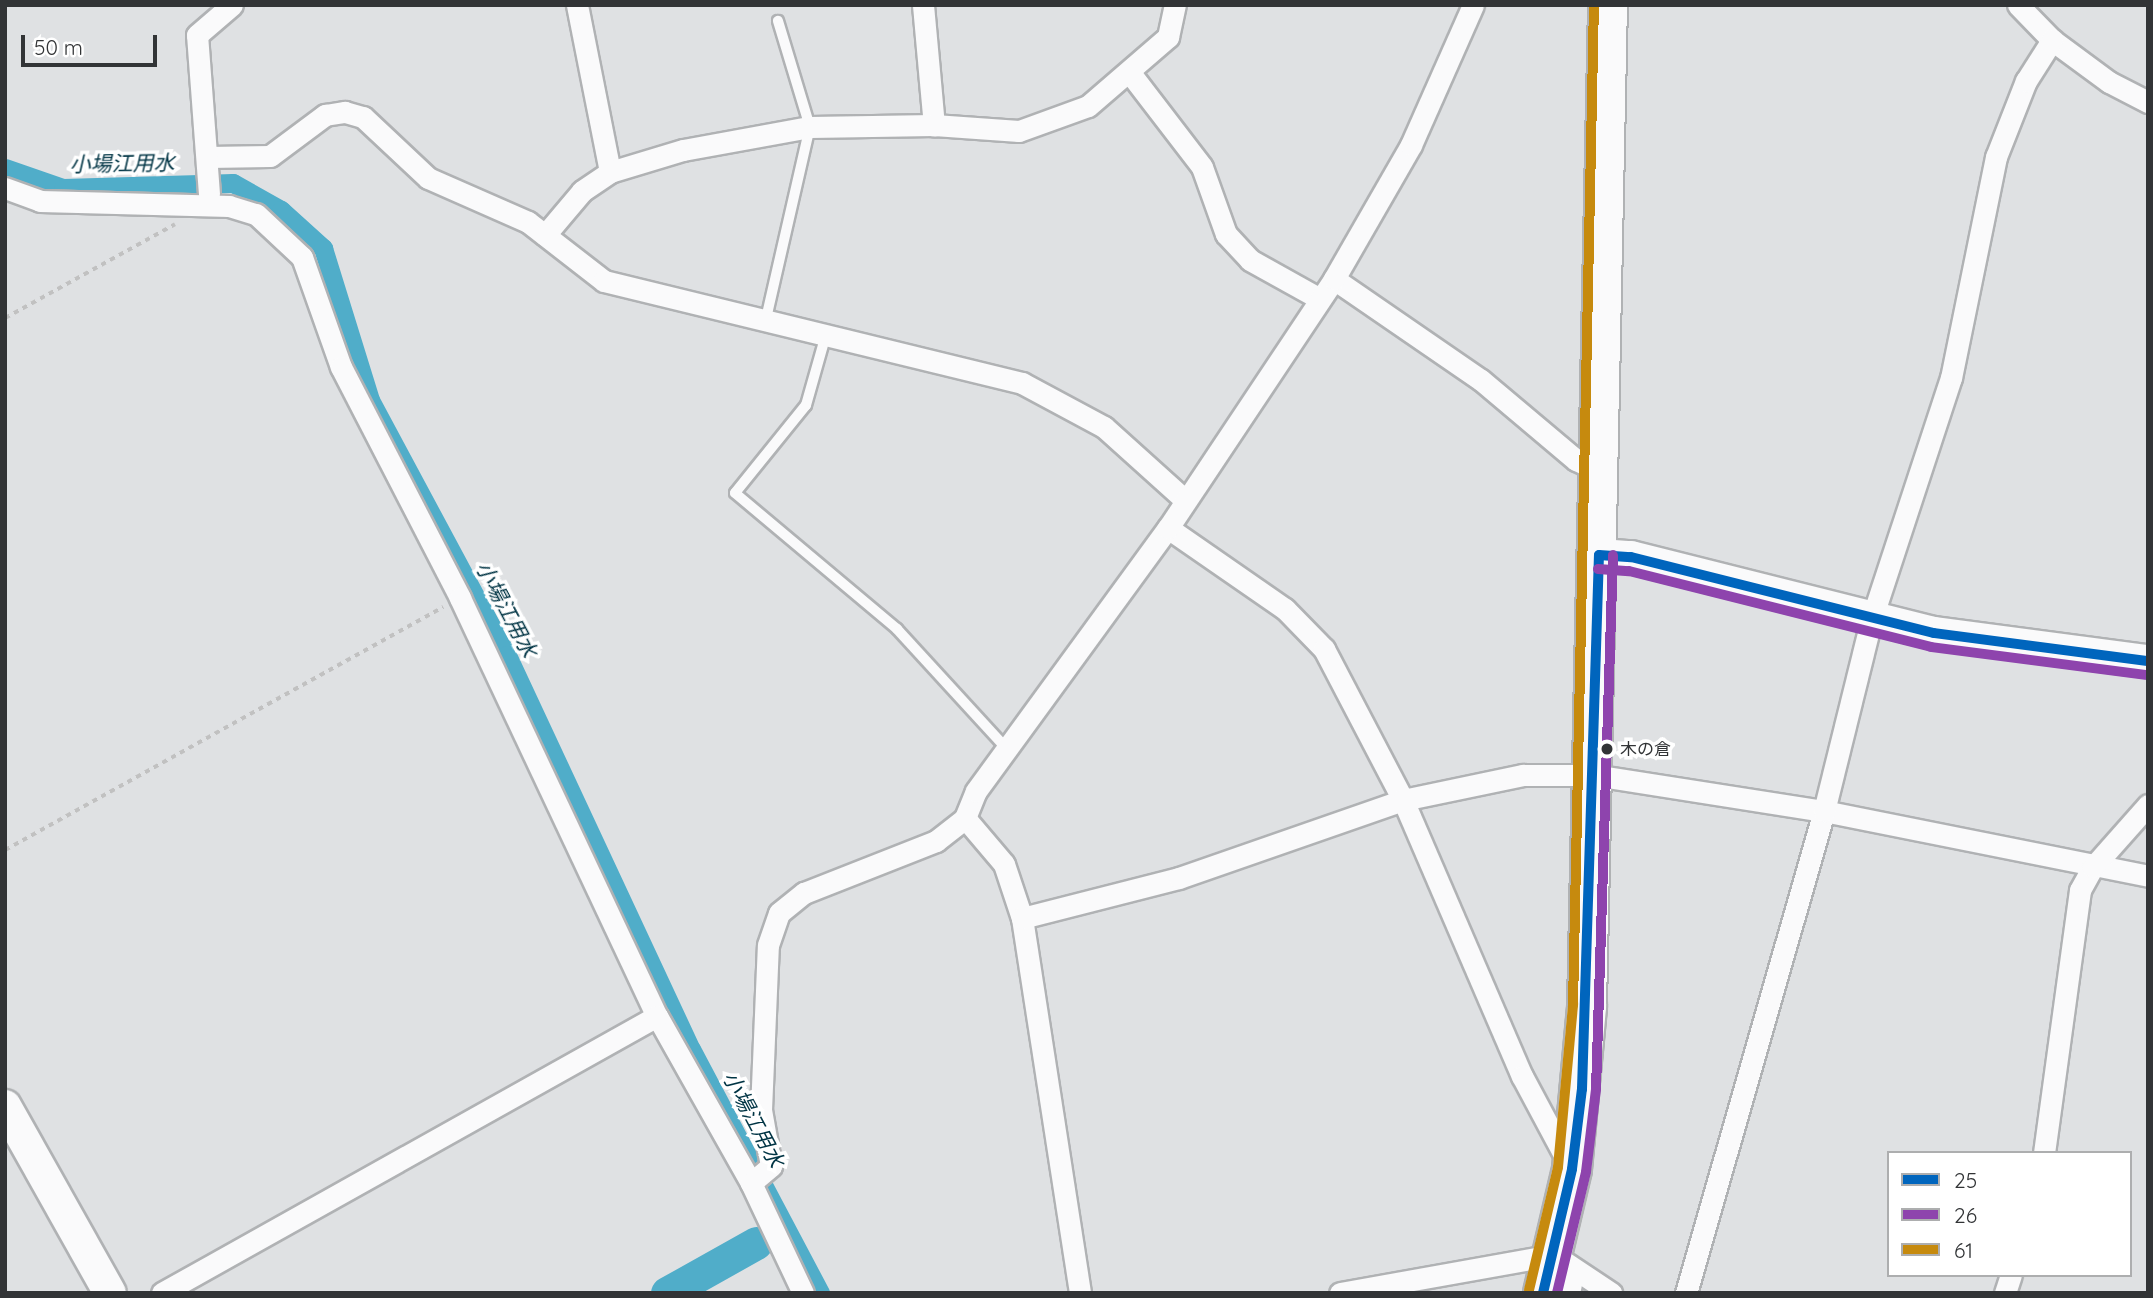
<!DOCTYPE html>
<meta charset="utf-8">
<style>
body{margin:0}
#map{position:relative;width:2153px;height:1298px;overflow:hidden;background:#dfe1e3;font-family:Quicksand,"Noto Sans JP",sans-serif}
div>[style]{position:absolute}
.canal>*{height:19px;margin:-9.5px;padding:0 9.5px;transform-origin:9.5px;border-radius:9.5px;background:#50adc9}
.river>*{height:33px;margin:-16.5px;padding:0 16.5px;transform-origin:16.5px;border-radius:16.5px;background:#50adc9}
.path>*{height:3.5px;margin-top:-1.75px;transform-origin:0;background:repeating-linear-gradient(90deg,#c1c1c1 0 5px,transparent 0 10px)}
.roads{filter:drop-shadow(2px 0 #b0b2b4) drop-shadow(-2px 0 #b0b2b4) drop-shadow(0 2px #b0b2b4) drop-shadow(0 -2px #b0b2b4)}
.lane>*{height:10px;margin:-5px;padding:0 5px;transform-origin:5px;border-radius:5px;background:#fafafb}
.street>*{height:21px;margin:-10.5px;padding:0 10.5px;transform-origin:10.5px;border-radius:10.5px;background:#fafafb}
.secondary>*{height:32px;margin:-16px;padding:0 16px;transform-origin:16px;border-radius:16px;background:#fafafb}
.highway>*{height:38px;margin:-19px;padding:0 19px;transform-origin:19px;border-radius:19px;background:#fafafb}
.bus-1>*{height:10px;margin:-5px;padding:0 5px;transform-origin:5px;border-radius:5px;background:#0065bd}
.bus-2>*{height:10px;margin:-5px;padding:0 5px;transform-origin:5px;border-radius:5px;background:#8e44ad}
.bus-3>*{height:10px;margin:-5px;padding:0 5px;transform-origin:5px;border-radius:5px;background:#c68a0e}
.dots>*{width:19px;height:19px;translate:-50% -50%;box-sizing:border-box;border:4px solid #fff;border-radius:50%}
span{translate:-50% -50%;white-space:nowrap;text-align:center;line-height:1.15;-webkit-text-stroke:7px #fff;paint-order:stroke}
.bus-label{font-size:17px;color:#323436}
.left{translate:0 -50%;text-align:left}
.water-label{font-size:21px;color:#003444;font-style:italic}
.frame{position:absolute;inset:0;border:7px solid #323436;pointer-events:none}
.legend{position:absolute;left:1887px;top:1151px;width:245px;height:126px;box-sizing:border-box;background:#fff;border:2px solid #adaeaf;margin:0;padding:9px 12px;list-style:none;font-size:21px;color:#323436}
.legend li{display:flex;align-items:center;gap:14px;height:35px}
.legend b{width:35px;border:2px solid #adaeaf}
.scale{position:absolute;left:21px;top:35px;width:136px;height:32px;box-sizing:border-box;border:4px solid #323436;border-top:0;padding-left:9px;font-size:21px;line-height:24px;white-space:nowrap;color:#323436;-webkit-text-stroke:5px #fff;paint-order:stroke}
</style>
<div id="map">
<div class="canal">
<div style="left:5px;top:168px;width:61px;rotate:19deg"></div>
<div style="left:63px;top:188px;width:170px;rotate:-1.7deg"></div>
<div style="left:233px;top:183px;width:55px;rotate:29.4deg"></div>
<div style="left:281px;top:210px;width:57px;rotate:42.1deg"></div>
<div style="left:323px;top:248px;width:159px;rotate:72.8deg"></div>
<div style="left:370px;top:400px;width:289px;rotate:61.8deg"></div>
<div style="left:507px;top:655px;width:435px;rotate:65deg"></div>
<div style="left:691px;top:1049px;width:276px;rotate:62.1deg"></div>
</div>
<div class="river">
<div style="left:667px;top:1293px;width:102px;rotate:-29.3deg"></div>
</div>
<div class="path">
<div style="left:5px;top:318px;width:194px;rotate:-28.9deg"></div>
<div style="left:5px;top:850px;width:501px;rotate:-29.02deg"></div>
</div>
<div class="roads">
<div class="lane">
<div style="left:765px;top:323px;width:201px;rotate:-77.1deg"></div>
<div style="left:810px;top:127px;width:111px;rotate:-106.8deg"></div>
<div style="left:825px;top:338px;width:70px;rotate:105.8deg"></div>
<div style="left:806px;top:405px;width:113px;rotate:128.9deg"></div>
<div style="left:735px;top:493px;width:212px;rotate:40deg"></div>
<div style="left:897px;top:629px;width:164px;rotate:47.5deg"></div>
</div>
<div class="street">
<div style="left:577px;top:5px;width:170px;rotate:78.8deg"></div>
<div style="left:923px;top:5px;width:121px;rotate:84.8deg"></div>
<div style="left:2018px;top:5px;width:49px;rotate:45.8deg"></div>
<div style="left:2052px;top:40px;width:71px;rotate:36.4deg"></div>
<div style="left:2109px;top:82px;width:44px;rotate:27.1deg"></div>
<div style="left:1130px;top:73px;width:118px;rotate:52.5deg"></div>
<div style="left:1202px;top:167px;width:71px;rotate:70.3deg"></div>
<div style="left:1226px;top:234px;width:35px;rotate:47deg"></div>
<div style="left:1250px;top:260px;width:80px;rotate:29.1deg"></div>
<div style="left:208px;top:157px;width:62px;rotate:-0.9deg"></div>
<div style="left:270px;top:156px;width:69px;rotate:-36.7deg"></div>
<div style="left:325px;top:115px;width:20px;rotate:-9deg"></div>
<div style="left:345px;top:112px;width:19px;rotate:16deg"></div>
<div style="left:363px;top:117px;width:89px;rotate:43.2deg"></div>
<div style="left:428px;top:178px;width:109px;rotate:23.7deg"></div>
<div style="left:528px;top:222px;width:96px;rotate:37.8deg"></div>
<div style="left:604px;top:281px;width:430px;rotate:13.7deg"></div>
<div style="left:1022px;top:383px;width:93px;rotate:28.2deg"></div>
<div style="left:1104px;top:427px;width:108px;rotate:42deg"></div>
<div style="left:5px;top:188px;width:37px;rotate:20deg"></div>
<div style="left:40px;top:201px;width:189px;rotate:1.5deg"></div>
<div style="left:229px;top:206px;width:28px;rotate:17deg"></div>
<div style="left:256px;top:214px;width:63px;rotate:43.1deg"></div>
<div style="left:302px;top:257px;width:117px;rotate:70.5deg"></div>
<div style="left:341px;top:367px;width:260px;rotate:62.7deg"></div>
<div style="left:460px;top:598px;width:462px;rotate:64.8deg"></div>
<div style="left:657px;top:1016px;width:192px;rotate:60.6deg"></div>
<div style="left:751px;top:1183px;width:122px;rotate:64.7deg"></div>
<div style="left:209px;top:194px;width:159px;rotate:-94.3deg"></div>
<div style="left:197px;top:35px;width:46px;rotate:-40.6deg"></div>
<div style="left:545px;top:235px;width:57px;rotate:-49.9deg"></div>
<div style="left:582px;top:191px;width:34px;rotate:-34deg"></div>
<div style="left:610px;top:172px;width:76px;rotate:-16.8deg"></div>
<div style="left:683px;top:150px;width:129px;rotate:-10.3deg"></div>
<div style="left:810px;top:127px;width:124px;rotate:-0.9deg"></div>
<div style="left:934px;top:125px;width:85px;rotate:4deg"></div>
<div style="left:1019px;top:131px;width:73px;rotate:-19.9deg"></div>
<div style="left:1088px;top:106px;width:106px;rotate:-40.8deg"></div>
<div style="left:1168px;top:37px;width:33px;rotate:-78deg"></div>
<div style="left:1334px;top:279px;width:178px;rotate:34.5deg"></div>
<div style="left:1481px;top:380px;width:124px;rotate:40.1deg"></div>
<div style="left:1576px;top:460px;width:29px;rotate:25deg"></div>
<div style="left:1168px;top:528px;width:142px;rotate:34.7deg"></div>
<div style="left:1285px;top:609px;width:56px;rotate:45.7deg"></div>
<div style="left:1324px;top:649px;width:170px;rotate:62.4deg"></div>
<div style="left:1403px;top:800px;width:301px;rotate:66.7deg"></div>
<div style="left:1522px;top:1076px;width:102px;rotate:61.9deg"></div>
<div style="left:965px;top:818px;width:60px;rotate:49.7deg"></div>
<div style="left:1004px;top:864px;width:57px;rotate:71.6deg"></div>
<div style="left:1022px;top:918px;width:379px;rotate:81.2deg"></div>
<div style="left:1022px;top:918px;width:162px;rotate:-14.3deg"></div>
<div style="left:1179px;top:878px;width:237px;rotate:-19.2deg"></div>
<div style="left:1403px;top:800px;width:123px;rotate:-11.8deg"></div>
<div style="left:1523px;top:775px;width:71px"></div>
<div style="left:1594px;top:775px;width:233px;rotate:8.9deg"></div>
<div style="left:1824px;top:811px;width:330px;rotate:11.3deg"></div>
<div style="left:2044px;top:1153px;width:265px;rotate:-82.2deg"></div>
<div style="left:2080px;top:890px;width:26px;rotate:-61deg"></div>
<div style="left:2093px;top:867px;width:83px;rotate:-48.4deg"></div>
<div style="left:751px;top:1183px;width:26px;rotate:-40deg"></div>
<div style="left:771px;top:1166px;width:57px;rotate:-100.1deg"></div>
<div style="left:761px;top:1110px;width:165px;rotate:-87.6deg"></div>
<div style="left:768px;top:945px;width:34px;rotate:-71deg"></div>
<div style="left:779px;top:913px;width:32px;rotate:-39deg"></div>
<div style="left:804px;top:893px;width:142px;rotate:-21.5deg"></div>
<div style="left:936px;top:841px;width:37px;rotate:-38deg"></div>
<div style="left:965px;top:818px;width:29px;rotate:-68deg"></div>
<div style="left:976px;top:791px;width:326px;rotate:-53.9deg"></div>
<div style="left:1168px;top:528px;width:299px;rotate:-56.3deg"></div>
<div style="left:1334px;top:279px;width:155px;rotate:-60.1deg"></div>
<div style="left:1411px;top:145px;width:153px;rotate:-66.1deg"></div>
<div style="left:162px;top:1293px;width:567px;rotate:-29.23deg"></div>
<div style="left:1340px;top:1293px;width:217px;rotate:-10.1deg"></div>
<div style="left:1554px;top:1255px;width:69px;rotate:33.7deg"></div>
<div style="left:1569px;top:1293px;width:24px;rotate:-78deg"></div>
<div style="left:1686px;top:1293px;width:501px;rotate:-74.02deg"></div>
<div style="left:1824px;top:811px;width:196px;rotate:-76.1deg"></div>
<div style="left:1871px;top:621px;width:256px;rotate:-71.8deg"></div>
<div style="left:1951px;top:378px;width:226px;rotate:-78.5deg"></div>
<div style="left:1996px;top:157px;width:82px;rotate:-68.5deg"></div>
<div style="left:2026px;top:81px;width:49px;rotate:-57.6deg"></div>
<div style="left:2005px;top:1293px;width:19px;rotate:-72deg"></div>
</div>
<div class="secondary">
<div style="left:1599px;top:555px;width:32px;rotate:4deg"></div>
<div style="left:1631px;top:557px;width:312px;rotate:14.1deg"></div>
<div style="left:1934px;top:633px;width:216px;rotate:7.5deg"></div>
<div style="left:5px;top:1106px;width:214px;rotate:60.7deg"></div>
</div>
<div class="highway">
<div style="left:1543px;top:1293px;width:127px;rotate:-76.8deg"></div>
<div style="left:1572px;top:1169px;width:164px;rotate:-84.7deg"></div>
<div style="left:1587px;top:1006px;width:1001px;rotate:-88.8deg"></div>
</div>
</div>
<div class="bus-1">
<div style="left:1599px;top:555px;width:32px;rotate:4deg"></div>
<div style="left:1631px;top:557px;width:312px;rotate:14.1deg"></div>
<div style="left:1934px;top:633px;width:216px;rotate:7.5deg"></div>
<div style="left:1543px;top:1293px;width:127px;rotate:-76.8deg"></div>
<div style="left:1572px;top:1169px;width:81px;rotate:-82.9deg"></div>
<div style="left:1582px;top:1089px;width:534px;rotate:-88.18deg"></div>
</div>
<div class="bus-2">
<div style="left:1598px;top:569px;width:31px;rotate:4deg"></div>
<div style="left:1629px;top:571px;width:311px;rotate:14.1deg"></div>
<div style="left:1931px;top:647px;width:217px;rotate:7.4deg"></div>
<div style="left:1557px;top:1293px;width:124px;rotate:-76.5deg"></div>
<div style="left:1586px;top:1172px;width:84px;rotate:-83.1deg"></div>
<div style="left:1596px;top:1089px;width:534px;rotate:-88.18deg"></div>
</div>
<div class="bus-3">
<div style="left:1529px;top:1290px;width:126px;rotate:-76.7deg"></div>
<div style="left:1558px;top:1167px;width:163px;rotate:-84.7deg"></div>
<div style="left:1573px;top:1005px;width:1000px;rotate:-88.8deg"></div>
</div>
<div class="dots">
<div style="left:1607px;top:749px;background:#323436"></div>
</div>
<div class="bus-label">
<span class="left" style="left:1620px;top:749px">木の倉</span>
</div>
<div class="water-label">
<span style="left:122px;top:163px;rotate:-1deg">小場江用水</span>
<span style="left:507px;top:609px;rotate:62deg">小場江用水</span>
<span style="left:754px;top:1119px;rotate:62deg">小場江用水</span>
</div>
<div class="frame"></div>
<ul class="legend">
<li><b style="height:9px;background:#0065bd"></b>25</li>
<li><b style="height:9px;background:#8e44ad"></b>26</li>
<li><b style="height:9px;background:#c68a0e"></b>61</li>
</ul>
<div class="scale">50 m</div>
</div>
